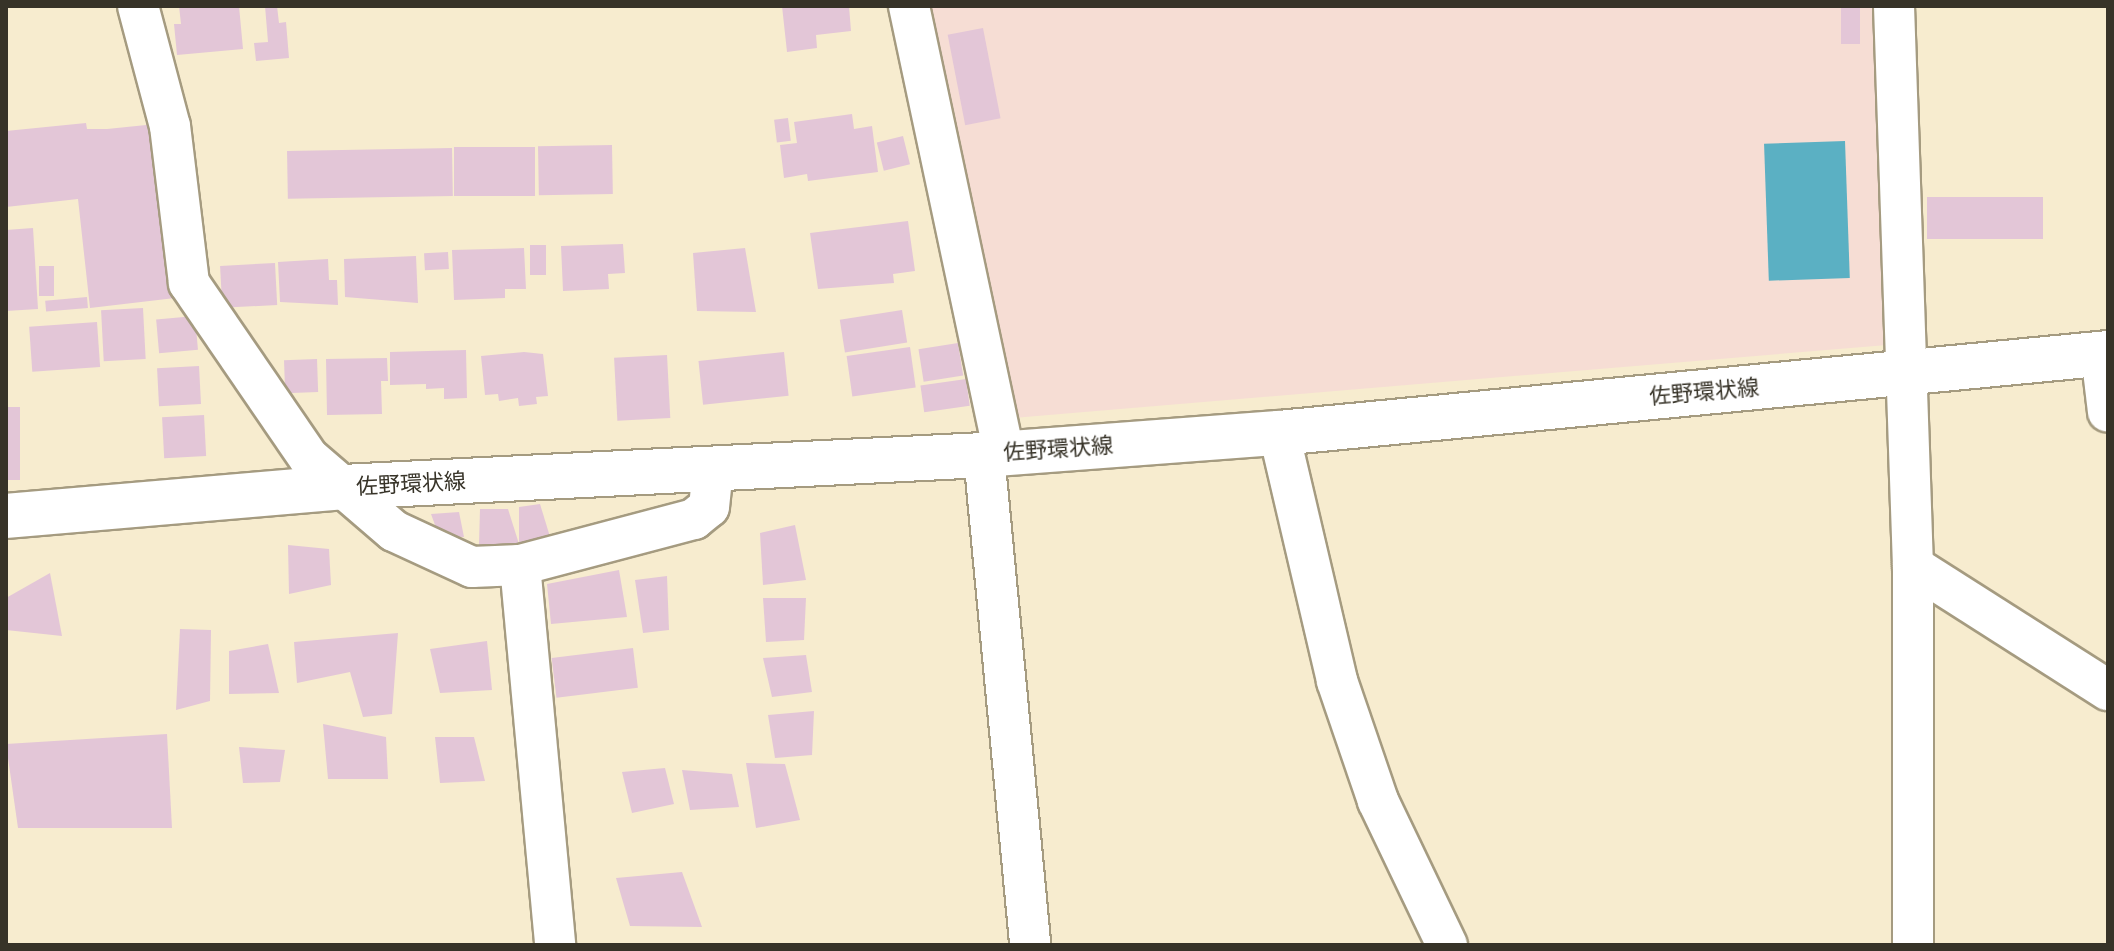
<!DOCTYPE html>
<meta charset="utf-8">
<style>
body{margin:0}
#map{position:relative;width:2114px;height:951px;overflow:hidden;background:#f7eccf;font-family:"PT Sans Narrow","Noto Sans JP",sans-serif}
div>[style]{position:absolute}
.education>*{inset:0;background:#f6ddd4}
.water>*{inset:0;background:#5bb0c3;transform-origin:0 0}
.building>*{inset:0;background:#e3c6d7;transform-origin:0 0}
.roads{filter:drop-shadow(2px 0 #a59b80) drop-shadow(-2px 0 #a59b80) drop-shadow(0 2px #a59b80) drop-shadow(0 -2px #a59b80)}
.street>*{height:40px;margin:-20px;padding:0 20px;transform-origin:20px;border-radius:20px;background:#fff}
.secondary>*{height:44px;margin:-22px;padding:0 22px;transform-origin:22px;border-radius:22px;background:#fff}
span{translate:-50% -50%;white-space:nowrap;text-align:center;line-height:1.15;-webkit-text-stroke:8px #fff;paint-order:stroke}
.street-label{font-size:22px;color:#373328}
.frame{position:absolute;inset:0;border:8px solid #373328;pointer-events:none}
</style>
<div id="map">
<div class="education">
<div style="clip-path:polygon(930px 6px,1873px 6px,1887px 345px,1012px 418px)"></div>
</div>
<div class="water">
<div style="left:1845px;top:141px;width:137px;height:81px;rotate:88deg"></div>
</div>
<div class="building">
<div style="clip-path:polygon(179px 6px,239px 6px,243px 49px,177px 55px,174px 24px,181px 24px)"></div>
<div style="clip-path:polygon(265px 6px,277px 6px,279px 23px,286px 22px,289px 58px,256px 61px,254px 43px,268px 42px)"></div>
<div style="clip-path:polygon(782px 6px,849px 6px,851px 31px,816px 35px,817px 48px,787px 52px)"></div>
<div style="left:1841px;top:6px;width:19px;height:38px"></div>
<div style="left:983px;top:28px;width:92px;height:36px;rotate:79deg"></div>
<div style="clip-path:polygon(852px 114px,854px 129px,872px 126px,878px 172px,808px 181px,807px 174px,784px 178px,780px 145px,797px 143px,794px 122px)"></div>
<div style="left:788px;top:118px;width:23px;height:14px;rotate:83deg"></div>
<div style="clip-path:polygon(86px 123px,87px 129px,107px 129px,156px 124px,175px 298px,90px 308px,78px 199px,6px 207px,6px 131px)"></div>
<div style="left:903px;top:136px;width:29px;height:27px;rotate:76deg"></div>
<div style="left:612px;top:145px;width:49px;height:74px;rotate:89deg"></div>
<div style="left:454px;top:147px;width:81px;height:49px"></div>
<div style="left:452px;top:148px;width:48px;height:165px;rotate:89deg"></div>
<div style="left:2043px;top:197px;width:42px;height:116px;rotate:90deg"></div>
<div style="clip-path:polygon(908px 221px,915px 271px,893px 274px,894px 283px,818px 289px,810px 233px)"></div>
<div style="clip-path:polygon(33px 228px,38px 309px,6px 311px,6px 230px)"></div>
<div style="clip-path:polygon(623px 244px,625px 273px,608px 274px,609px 289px,563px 291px,561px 246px)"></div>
<div style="left:530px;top:245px;width:16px;height:30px"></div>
<div style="clip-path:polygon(524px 248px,526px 289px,505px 289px,505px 298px,454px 300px,452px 250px)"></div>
<div style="clip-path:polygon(745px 248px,756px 312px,697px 311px,693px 253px)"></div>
<div style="left:448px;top:252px;width:17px;height:24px;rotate:87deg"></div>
<div style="clip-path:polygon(416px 256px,418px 303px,345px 297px,344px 259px)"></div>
<div style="clip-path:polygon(328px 259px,329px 280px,337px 280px,338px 305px,280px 302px,278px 262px)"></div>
<div style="left:275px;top:263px;width:42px;height:55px;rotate:87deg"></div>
<div style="left:39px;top:266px;width:15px;height:30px"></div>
<div style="left:87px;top:297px;width:11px;height:42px;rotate:85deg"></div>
<div style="left:143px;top:308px;width:51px;height:42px;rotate:87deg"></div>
<div style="left:902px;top:310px;width:33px;height:63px;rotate:81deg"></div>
<div style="left:195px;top:316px;width:34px;height:39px;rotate:85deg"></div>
<div style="left:97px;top:322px;width:45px;height:68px;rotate:86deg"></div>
<div style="left:958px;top:343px;width:33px;height:40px;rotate:81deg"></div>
<div style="left:910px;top:347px;width:41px;height:64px;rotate:82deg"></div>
<div style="clip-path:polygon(466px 350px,467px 398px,444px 399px,444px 388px,426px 389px,426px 384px,390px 385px,390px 352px)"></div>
<div style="clip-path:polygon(524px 352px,543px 354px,548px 396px,536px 397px,537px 404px,519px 406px,518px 398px,499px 401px,498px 394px,485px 395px,481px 356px)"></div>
<div style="left:784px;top:352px;width:44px;height:86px;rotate:84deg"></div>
<div style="left:667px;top:355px;width:63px;height:53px;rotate:87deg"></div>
<div style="clip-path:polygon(387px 358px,388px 381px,381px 381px,382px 414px,327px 415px,326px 359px)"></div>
<div style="left:317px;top:359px;width:33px;height:33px;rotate:88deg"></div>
<div style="left:199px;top:366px;width:38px;height:42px;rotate:87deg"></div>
<div style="left:966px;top:379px;width:27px;height:46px;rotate:82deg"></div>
<div style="left:6px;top:407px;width:14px;height:73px"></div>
<div style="left:204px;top:415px;width:41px;height:42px;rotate:87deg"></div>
<div style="clip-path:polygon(540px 504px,551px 540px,519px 544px,519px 507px)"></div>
<div style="clip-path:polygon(480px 509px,508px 509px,519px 544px,479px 545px)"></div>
<div style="clip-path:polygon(459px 512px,464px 537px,439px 536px,431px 514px)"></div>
<div style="clip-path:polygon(795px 525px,806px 580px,763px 585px,760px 533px)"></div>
<div style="clip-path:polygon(288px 545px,329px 549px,331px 585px,289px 594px)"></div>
<div style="clip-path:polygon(619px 570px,627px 617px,551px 624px,547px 584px)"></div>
<div style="clip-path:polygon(50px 573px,62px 636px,6px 630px,6px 598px)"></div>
<div style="clip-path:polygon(667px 576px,669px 630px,643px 633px,635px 580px)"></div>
<div style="clip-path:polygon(763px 598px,806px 598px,804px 640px,766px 642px)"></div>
<div style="clip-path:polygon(180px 629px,211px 630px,210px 701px,176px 710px)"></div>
<div style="clip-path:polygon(398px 633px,392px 714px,363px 717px,350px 672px,297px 683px,294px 642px)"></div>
<div style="clip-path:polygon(487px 641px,492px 690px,440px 693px,430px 649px)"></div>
<div style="clip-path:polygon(268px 644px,279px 693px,229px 694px,229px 651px)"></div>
<div style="left:633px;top:648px;width:40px;height:82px;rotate:83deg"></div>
<div style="clip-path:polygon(806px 655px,812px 692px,772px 697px,763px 658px)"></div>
<div style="clip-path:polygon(814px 711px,812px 755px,775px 758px,768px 715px)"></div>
<div style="clip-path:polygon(323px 724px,386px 737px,388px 779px,328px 779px)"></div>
<div style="clip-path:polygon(167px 734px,172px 828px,18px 828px,6px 744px)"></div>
<div style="clip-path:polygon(435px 737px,474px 737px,485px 781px,440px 783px)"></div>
<div style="clip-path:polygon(239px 747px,285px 750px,280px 782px,243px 783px)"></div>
<div style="clip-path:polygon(746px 763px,785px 764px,800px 820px,756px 828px)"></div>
<div style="clip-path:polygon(665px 768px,674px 804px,632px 813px,622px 772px)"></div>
<div style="clip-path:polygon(682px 770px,732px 774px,739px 807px,690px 810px)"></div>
<div style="clip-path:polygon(682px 872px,702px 927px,630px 926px,616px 878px)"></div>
</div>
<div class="roads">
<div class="street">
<div style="left:138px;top:6px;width:124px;rotate:75.1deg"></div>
<div style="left:170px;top:126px;width:158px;rotate:83.1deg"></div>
<div style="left:189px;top:283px;width:212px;rotate:55.6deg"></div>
<div style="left:309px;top:458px;width:112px;rotate:40.7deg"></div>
<div style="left:394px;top:531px;width:86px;rotate:24.8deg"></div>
<div style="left:472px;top:567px;width:48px;rotate:-2.4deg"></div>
<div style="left:520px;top:565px;width:382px;rotate:84.7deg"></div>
<div style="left:909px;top:6px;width:458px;rotate:78deg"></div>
<div style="left:1894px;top:6px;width:560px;rotate:88.06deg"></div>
<div style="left:1913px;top:566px;width:379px;rotate:90deg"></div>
<div style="left:2101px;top:353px;width:59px;rotate:83.2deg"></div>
<div style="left:1279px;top:433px;width:255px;rotate:76.8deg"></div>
<div style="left:1337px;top:681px;width:127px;rotate:71.1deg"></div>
<div style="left:1378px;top:801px;width:160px;rotate:64.4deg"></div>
<div style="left:984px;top:455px;width:492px;rotate:84.6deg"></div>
<div style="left:520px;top:565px;width:180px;rotate:-14.8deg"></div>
<div style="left:694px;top:519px;width:19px;rotate:-39deg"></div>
<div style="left:709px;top:507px;width:39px;rotate:-84deg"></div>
<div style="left:1913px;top:566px;width:231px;rotate:32.5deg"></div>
</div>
<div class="secondary">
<div style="left:6px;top:516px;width:338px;rotate:-4.9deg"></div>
<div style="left:343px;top:487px;width:642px;rotate:-2.86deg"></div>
<div style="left:984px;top:455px;width:296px;rotate:-4.3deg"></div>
<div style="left:1279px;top:433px;width:833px;rotate:-5.51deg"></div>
</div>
</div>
<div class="street-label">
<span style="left:1704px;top:392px;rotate:-5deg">佐野環状線</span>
<span style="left:1058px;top:449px;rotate:-4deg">佐野環状線</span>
<span style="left:411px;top:484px;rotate:-3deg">佐野環状線</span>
</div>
<div class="frame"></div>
</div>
